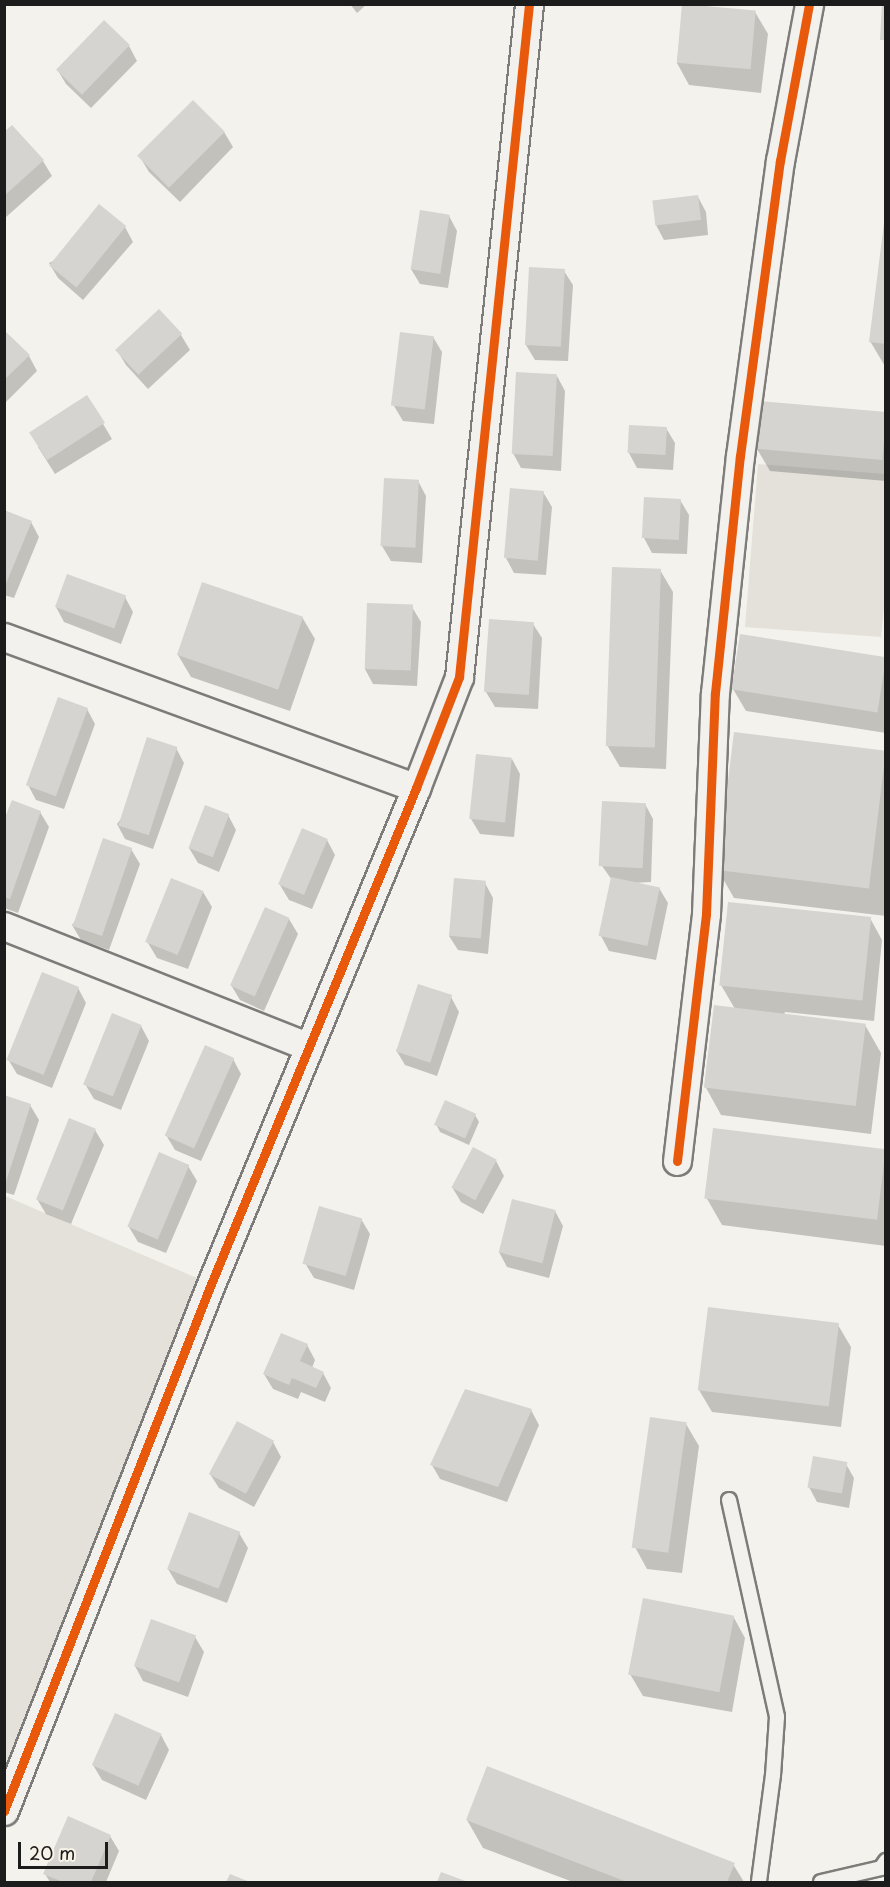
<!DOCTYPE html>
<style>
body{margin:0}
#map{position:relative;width:890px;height:1887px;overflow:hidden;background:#f4f2ec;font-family:"Playpen Sans",sans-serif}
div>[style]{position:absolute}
.green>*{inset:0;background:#e4e1da}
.shadow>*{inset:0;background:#0003}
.building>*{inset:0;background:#d5d4d0;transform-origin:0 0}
.roads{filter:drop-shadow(2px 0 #7d7c7a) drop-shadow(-2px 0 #7d7c7a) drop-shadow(0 2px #7d7c7a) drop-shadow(0 -2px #7d7c7a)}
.lane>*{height:14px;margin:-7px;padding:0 7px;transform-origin:7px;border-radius:7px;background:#f2f1ed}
.street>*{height:27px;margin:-13.5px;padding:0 13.5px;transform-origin:13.5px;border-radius:13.5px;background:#f2f1ed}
.cycleway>*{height:9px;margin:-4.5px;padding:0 4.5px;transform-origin:4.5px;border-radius:4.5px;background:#e8590c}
span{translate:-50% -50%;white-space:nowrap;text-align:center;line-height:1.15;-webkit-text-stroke:4.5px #f7f3e8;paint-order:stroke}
.frame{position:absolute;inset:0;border:6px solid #1c1c1c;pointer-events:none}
.scale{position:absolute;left:18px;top:1842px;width:90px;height:27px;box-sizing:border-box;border:3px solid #1c1c1c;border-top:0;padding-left:8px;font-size:18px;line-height:21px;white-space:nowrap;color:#1c1c1c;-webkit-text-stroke:4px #f7f3e8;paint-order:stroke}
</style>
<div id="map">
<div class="green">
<div style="clip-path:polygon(758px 464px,885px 474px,886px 587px,881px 637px,745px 627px)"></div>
<div style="clip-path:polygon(5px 1196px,211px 1284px,5px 1811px)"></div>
</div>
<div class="shadow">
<div style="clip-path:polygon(350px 4px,367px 4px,357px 13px)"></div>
<div style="clip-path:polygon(683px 4px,755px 12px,768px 34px,761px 93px,689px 85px,677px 63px)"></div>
<div style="clip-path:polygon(129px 46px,137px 61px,91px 108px,66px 84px,57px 69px)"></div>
<div style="clip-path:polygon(224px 132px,233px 147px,180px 202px,149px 172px,140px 157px)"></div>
<div style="clip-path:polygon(4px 134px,43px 161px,52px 176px,5px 218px)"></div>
<div style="clip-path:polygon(698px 197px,706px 212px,708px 235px,664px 240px,656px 225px,654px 201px)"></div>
<div style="clip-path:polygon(449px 216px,457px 231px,448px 288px,420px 284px,411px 269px)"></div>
<div style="clip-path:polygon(886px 224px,886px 368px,870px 341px)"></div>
<div style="clip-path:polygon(125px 227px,133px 242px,83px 300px,58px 278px,49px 263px)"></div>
<div style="clip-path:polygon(564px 271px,573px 285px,568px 361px,535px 360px,526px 345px)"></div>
<div style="clip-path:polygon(159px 311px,181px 335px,190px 350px,148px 389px,126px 365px,117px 350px)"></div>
<div style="clip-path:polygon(4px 332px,29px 356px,37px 371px,4px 404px)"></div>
<div style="clip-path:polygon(433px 337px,442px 352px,434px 424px,403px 421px,394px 406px)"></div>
<div style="clip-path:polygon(557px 376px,565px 391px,561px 471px,521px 468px,513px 453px)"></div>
<div style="clip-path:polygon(87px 397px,112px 439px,55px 474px,38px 447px)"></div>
<div style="clip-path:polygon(886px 414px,886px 481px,770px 471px,757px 449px)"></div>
<div style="clip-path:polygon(666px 428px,675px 443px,673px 470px,637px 468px,629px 453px)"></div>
<div style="clip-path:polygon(418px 481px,426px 496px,422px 563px,391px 561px,382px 546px)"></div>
<div style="clip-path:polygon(543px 492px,552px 507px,546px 575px,514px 573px,506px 558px)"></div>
<div style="clip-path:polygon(680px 500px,689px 515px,687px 554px,652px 553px,644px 538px)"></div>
<div style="clip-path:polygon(4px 511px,31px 522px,39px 537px,14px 598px,4px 595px)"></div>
<div style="clip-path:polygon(660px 570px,673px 592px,666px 769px,620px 767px,607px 745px)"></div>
<div style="clip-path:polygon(125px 597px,133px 612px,121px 644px,64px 622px,56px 607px)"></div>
<div style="clip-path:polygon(412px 607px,421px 622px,417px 686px,373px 684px,365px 669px)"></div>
<div style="clip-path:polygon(302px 617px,315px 639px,290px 711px,191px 677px,178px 655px)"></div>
<div style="clip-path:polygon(533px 624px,542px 638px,538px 709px,495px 707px,486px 692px)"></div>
<div style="clip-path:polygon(886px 658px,886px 733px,746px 711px,733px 689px)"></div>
<div style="clip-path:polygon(87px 709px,95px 724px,64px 809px,36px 800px,28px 785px)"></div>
<div style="clip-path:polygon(176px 748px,184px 763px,153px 849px,125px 839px,117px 824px)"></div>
<div style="clip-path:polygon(886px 752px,886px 916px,734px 898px,718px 870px)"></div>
<div style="clip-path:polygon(512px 759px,520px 774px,514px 837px,480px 834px,471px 819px)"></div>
<div style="clip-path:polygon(645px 804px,653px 819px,651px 882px,633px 883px,659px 888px,668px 903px,656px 960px,609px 951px,601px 936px,612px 880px,602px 866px)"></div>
<div style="clip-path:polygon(40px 812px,49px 827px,18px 913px,4px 908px,4px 824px)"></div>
<div style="clip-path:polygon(228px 815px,236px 830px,219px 872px,198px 863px,189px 848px)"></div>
<div style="clip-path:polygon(327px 840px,335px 855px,312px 909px,289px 900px,280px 885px)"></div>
<div style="clip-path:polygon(131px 849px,140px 864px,109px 950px,81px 940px,72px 925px)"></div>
<div style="clip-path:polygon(485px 883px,493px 898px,488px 954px,458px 950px,449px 936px)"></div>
<div style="clip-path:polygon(203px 892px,212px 907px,188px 969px,157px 958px,148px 943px)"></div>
<div style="clip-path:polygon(870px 918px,882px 940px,874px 1021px,785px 1012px,784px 1015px,865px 1025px,881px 1053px,871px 1134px,721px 1115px,705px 1086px,735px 1009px,721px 985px)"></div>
<div style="clip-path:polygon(289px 919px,298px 934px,264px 1011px,240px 1000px,231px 985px)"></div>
<div style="clip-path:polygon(78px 988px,86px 1003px,52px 1088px,17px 1074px,8px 1059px)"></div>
<div style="clip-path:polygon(451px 997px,459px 1012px,437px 1076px,405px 1065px,396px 1050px)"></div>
<div style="clip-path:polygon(141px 1026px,149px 1041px,121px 1110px,94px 1099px,85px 1084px)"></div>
<div style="clip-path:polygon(233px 1059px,241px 1074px,201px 1161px,175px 1150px,166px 1135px)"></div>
<div style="clip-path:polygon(4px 1096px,30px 1105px,39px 1120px,14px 1195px,4px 1192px)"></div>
<div style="clip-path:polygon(475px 1115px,479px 1122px,469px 1145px,440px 1132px,436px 1124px)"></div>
<div style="clip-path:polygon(95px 1130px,104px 1145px,71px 1224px,46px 1214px,37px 1199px)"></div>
<div style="clip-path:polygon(886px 1151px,886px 1246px,722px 1225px,706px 1197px)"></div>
<div style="clip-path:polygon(496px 1161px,504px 1176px,483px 1214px,461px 1202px,452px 1187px)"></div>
<div style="clip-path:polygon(188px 1166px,197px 1181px,166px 1253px,138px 1242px,129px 1227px)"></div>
<div style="clip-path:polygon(555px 1211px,563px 1226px,549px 1278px,507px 1267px,499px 1252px)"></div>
<div style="clip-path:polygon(361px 1219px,370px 1234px,354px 1290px,314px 1278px,305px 1263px)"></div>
<div style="clip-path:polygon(838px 1325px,851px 1347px,841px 1427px,712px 1412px,699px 1390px)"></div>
<div style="clip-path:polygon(307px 1345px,315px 1360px,312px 1368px,323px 1373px,331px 1388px,325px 1402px,301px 1392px,298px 1399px,273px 1389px,264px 1374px)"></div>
<div style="clip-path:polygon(531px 1410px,539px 1425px,507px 1502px,440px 1479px,432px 1465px)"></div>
<div style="clip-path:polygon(686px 1424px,699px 1446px,682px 1573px,647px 1569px,635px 1547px)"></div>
<div style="clip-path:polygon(273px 1442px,281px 1457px,254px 1507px,219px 1488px,210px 1474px)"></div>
<div style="clip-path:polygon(846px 1464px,854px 1478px,849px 1508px,817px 1502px,809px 1487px)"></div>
<div style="clip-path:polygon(239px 1533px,248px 1548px,227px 1603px,177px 1584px,168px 1569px)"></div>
<div style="clip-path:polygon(733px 1616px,745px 1638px,732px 1712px,643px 1696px,630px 1674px)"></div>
<div style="clip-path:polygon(195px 1637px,204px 1652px,188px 1697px,143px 1681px,135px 1666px)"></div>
<div style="clip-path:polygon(161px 1735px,169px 1750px,146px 1800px,102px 1780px,93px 1765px)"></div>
<div style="clip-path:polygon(467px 1820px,733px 1864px,744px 1882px,573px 1882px,483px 1848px)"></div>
<div style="clip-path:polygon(110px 1836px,119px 1851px,106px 1882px,50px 1882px,45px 1874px)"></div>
</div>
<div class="building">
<div style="left:682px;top:4px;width:74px;height:59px;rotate:5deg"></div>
<div style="clip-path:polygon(882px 4px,886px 4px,886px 40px,880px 40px)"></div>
<div style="left:104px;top:20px;width:36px;height:69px;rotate:44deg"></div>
<div style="left:193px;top:100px;width:45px;height:79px;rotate:45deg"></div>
<div style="clip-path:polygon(12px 125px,44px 160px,4px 196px,4px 132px)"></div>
<div style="left:698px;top:195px;width:25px;height:46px;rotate:83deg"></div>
<div style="left:99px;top:204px;width:35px;height:79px;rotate:39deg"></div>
<div style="left:420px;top:210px;width:30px;height:60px;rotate:9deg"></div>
<div style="clip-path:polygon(884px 223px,886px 223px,886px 344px,869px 342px)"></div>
<div style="left:529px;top:267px;width:36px;height:78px;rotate:3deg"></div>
<div style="left:159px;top:309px;width:34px;height:60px;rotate:47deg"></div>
<div style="clip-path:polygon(4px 330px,30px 355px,4px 380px)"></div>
<div style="left:400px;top:332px;width:34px;height:74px;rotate:7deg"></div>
<div style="left:516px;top:372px;width:41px;height:82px;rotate:3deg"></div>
<div style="left:87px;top:395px;width:33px;height:69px;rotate:57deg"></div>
<div style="left:760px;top:401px;width:127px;height:48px;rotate:5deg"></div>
<div style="left:629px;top:425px;width:38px;height:28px;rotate:3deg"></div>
<div style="left:384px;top:478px;width:35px;height:68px;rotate:3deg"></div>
<div style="left:510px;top:488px;width:34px;height:70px;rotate:5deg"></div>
<div style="left:644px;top:497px;width:37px;height:41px;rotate:3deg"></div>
<div style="clip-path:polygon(4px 510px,32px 521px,5px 586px,4px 586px)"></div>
<div style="left:612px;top:567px;width:49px;height:179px;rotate:2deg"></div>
<div style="left:67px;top:574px;width:63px;height:35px;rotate:20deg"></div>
<div style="left:202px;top:582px;width:107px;height:77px;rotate:19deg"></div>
<div style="left:367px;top:603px;width:46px;height:66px;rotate:2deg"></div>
<div style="left:489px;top:619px;width:45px;height:73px;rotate:4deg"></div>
<div style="left:740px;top:634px;width:148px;height:56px;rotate:9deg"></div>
<div style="left:58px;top:697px;width:32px;height:94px;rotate:20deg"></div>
<div style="left:734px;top:732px;width:153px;height:139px;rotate:7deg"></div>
<div style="left:147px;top:737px;width:32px;height:93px;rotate:18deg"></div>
<div style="left:476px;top:754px;width:36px;height:65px;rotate:6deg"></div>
<div style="clip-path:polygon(12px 800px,41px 811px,10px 899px,4px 897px,4px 820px)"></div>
<div style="left:602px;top:801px;width:44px;height:65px;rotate:3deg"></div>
<div style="left:205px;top:805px;width:26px;height:46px;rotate:21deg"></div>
<div style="left:302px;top:828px;width:28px;height:61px;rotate:23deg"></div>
<div style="left:103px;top:838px;width:31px;height:93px;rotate:19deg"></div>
<div style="left:611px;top:877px;width:50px;height:60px;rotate:12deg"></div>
<div style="left:171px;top:878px;width:35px;height:69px;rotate:22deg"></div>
<div style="left:454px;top:878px;width:32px;height:58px;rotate:5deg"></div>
<div style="left:728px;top:902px;width:144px;height:84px;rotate:6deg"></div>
<div style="left:265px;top:907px;width:27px;height:86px;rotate:24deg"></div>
<div style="left:42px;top:972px;width:40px;height:95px;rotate:22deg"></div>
<div style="left:418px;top:984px;width:36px;height:71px;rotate:18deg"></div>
<div style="left:714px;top:1005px;width:153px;height:83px;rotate:7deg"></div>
<div style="left:112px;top:1013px;width:32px;height:77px;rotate:22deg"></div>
<div style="left:205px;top:1045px;width:32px;height:99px;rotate:24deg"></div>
<div style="clip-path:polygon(4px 1095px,31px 1104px,5px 1185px,4px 1185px)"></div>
<div style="left:445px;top:1100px;width:34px;height:27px;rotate:24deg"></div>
<div style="left:69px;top:1118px;width:29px;height:88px;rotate:22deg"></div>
<div style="left:713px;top:1128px;width:174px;height:71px;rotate:7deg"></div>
<div style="left:473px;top:1147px;width:27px;height:46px;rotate:28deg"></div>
<div style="left:159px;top:1152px;width:33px;height:81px;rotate:23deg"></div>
<div style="left:512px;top:1199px;width:45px;height:55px;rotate:14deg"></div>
<div style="left:319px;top:1206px;width:45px;height:60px;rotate:16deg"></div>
<div style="left:708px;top:1307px;width:132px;height:84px;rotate:7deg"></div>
<div style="clip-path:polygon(281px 1333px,308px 1344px,300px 1361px,324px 1372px,316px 1388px,292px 1378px,289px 1385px,263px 1374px)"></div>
<div style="clip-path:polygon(465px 1389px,532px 1409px,498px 1487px,430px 1465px)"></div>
<div style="left:650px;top:1417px;width:37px;height:132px;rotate:8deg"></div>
<div style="left:237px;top:1421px;width:42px;height:60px;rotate:28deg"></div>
<div style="left:813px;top:1456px;width:35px;height:32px;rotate:10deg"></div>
<div style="left:189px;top:1512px;width:55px;height:61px;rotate:21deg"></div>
<div style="left:643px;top:1598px;width:93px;height:78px;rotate:11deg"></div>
<div style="left:151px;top:1619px;width:48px;height:50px;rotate:20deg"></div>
<div style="left:115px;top:1713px;width:51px;height:57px;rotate:24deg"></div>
<div style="clip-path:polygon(487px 1766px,735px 1863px,727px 1882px,627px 1882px,466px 1820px)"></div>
<div style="clip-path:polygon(68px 1816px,111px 1835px,91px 1882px,63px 1882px,43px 1874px)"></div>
<div style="clip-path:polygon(441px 1872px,468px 1882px,437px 1882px)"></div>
<div style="clip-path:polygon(230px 1874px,250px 1882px,226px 1882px)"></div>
</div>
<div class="roads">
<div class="lane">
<div style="left:729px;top:1500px;width:222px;rotate:77.5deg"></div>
<div style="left:777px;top:1717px;width:58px;rotate:93.9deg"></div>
<div style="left:773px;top:1775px;width:108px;rotate:97.5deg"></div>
<div style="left:821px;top:1882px;width:62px;rotate:-13.1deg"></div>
<div style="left:881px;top:1868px;width:9px;rotate:-54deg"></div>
</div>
<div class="street">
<div style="left:4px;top:637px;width:439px;rotate:20.1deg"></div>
<div style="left:4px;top:926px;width:328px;rotate:21.6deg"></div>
<div style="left:677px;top:1161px;width:249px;rotate:-83.3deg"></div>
<div style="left:706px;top:914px;width:221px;rotate:-87.7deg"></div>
<div style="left:715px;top:693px;width:238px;rotate:-84deg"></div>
<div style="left:740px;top:456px;width:298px;rotate:-82.3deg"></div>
<div style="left:780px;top:161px;width:160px;rotate:-79.5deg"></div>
<div style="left:4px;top:1811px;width:566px;rotate:-68.56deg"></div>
<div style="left:211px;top:1284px;width:537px;rotate:-67.54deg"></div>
<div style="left:416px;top:788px;width:119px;rotate:-68.8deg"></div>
<div style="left:459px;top:677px;width:677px;rotate:-84.06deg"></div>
</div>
</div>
<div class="cycleway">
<div style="left:677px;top:1161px;width:249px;rotate:-83.3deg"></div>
<div style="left:706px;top:914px;width:221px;rotate:-87.7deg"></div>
<div style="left:715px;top:693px;width:238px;rotate:-84deg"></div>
<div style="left:740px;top:456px;width:298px;rotate:-82.3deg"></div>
<div style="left:780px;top:161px;width:160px;rotate:-79.5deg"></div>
<div style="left:4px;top:1811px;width:566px;rotate:-68.56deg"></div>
<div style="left:211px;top:1284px;width:537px;rotate:-67.54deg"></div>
<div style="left:416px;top:788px;width:119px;rotate:-68.8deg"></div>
<div style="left:459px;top:677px;width:677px;rotate:-84.06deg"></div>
</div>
<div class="frame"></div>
<div class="scale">20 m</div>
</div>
